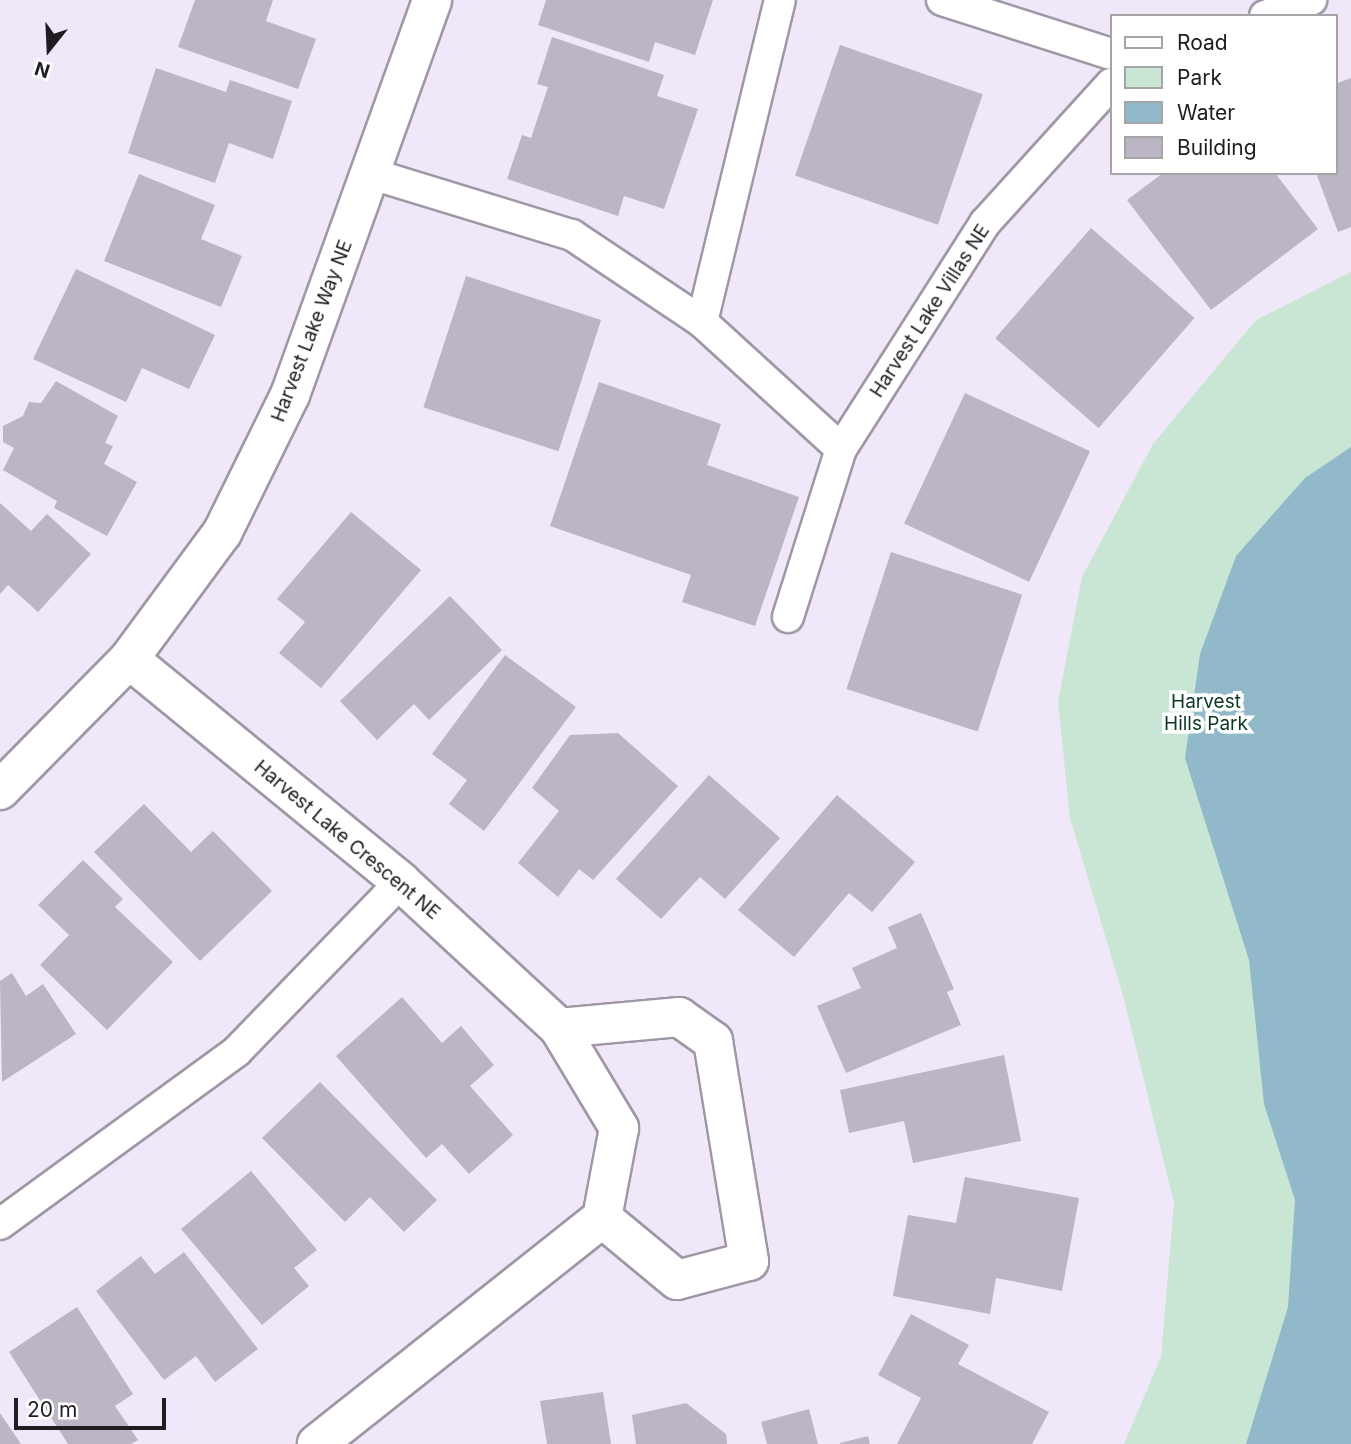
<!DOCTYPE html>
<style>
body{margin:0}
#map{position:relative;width:1351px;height:1444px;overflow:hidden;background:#f0e8f8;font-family:Inter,sans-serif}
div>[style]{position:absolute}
.green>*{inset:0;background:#c8e6d3}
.water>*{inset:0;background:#91b9ca}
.building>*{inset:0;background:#bcb5c4;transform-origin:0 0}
.roads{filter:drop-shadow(2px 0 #9f97a6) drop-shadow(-2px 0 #9f97a6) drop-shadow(0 2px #9f97a6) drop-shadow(0 -2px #9f97a6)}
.service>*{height:30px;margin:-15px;padding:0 15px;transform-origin:15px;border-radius:15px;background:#fff}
.minor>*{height:38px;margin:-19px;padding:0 19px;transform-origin:19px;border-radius:19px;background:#fff}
span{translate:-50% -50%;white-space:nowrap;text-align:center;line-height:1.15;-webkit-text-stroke:7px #fff;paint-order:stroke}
.street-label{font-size:19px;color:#1f1c22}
.park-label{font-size:19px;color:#0b3822}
.legend{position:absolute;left:1110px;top:14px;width:228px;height:161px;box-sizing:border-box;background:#fff;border:2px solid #a5a4a7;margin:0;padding:9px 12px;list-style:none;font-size:21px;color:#1f1c22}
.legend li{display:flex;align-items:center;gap:14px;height:35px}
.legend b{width:35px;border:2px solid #a5a4a7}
.north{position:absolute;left:14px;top:14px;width:70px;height:70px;-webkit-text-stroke:5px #fff;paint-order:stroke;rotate:198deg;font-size:19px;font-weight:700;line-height:28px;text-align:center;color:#1f1c22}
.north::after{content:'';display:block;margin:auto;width:24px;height:32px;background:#1f1c22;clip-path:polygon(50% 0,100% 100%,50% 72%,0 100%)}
.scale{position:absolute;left:14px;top:1398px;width:152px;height:32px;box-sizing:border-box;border:4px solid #1f1c22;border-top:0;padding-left:9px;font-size:21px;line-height:24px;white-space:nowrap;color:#1f1c22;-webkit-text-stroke:5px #fff;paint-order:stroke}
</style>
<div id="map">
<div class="green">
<div style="clip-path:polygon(1351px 272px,1351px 1444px,1124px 1444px,1161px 1357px,1174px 1203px,1124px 999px,1070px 818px,1058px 702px,1082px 577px,1153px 444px,1256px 320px)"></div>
</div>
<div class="water">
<div style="clip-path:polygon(1351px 447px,1351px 1444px,1246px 1444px,1288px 1307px,1295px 1200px,1264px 1104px,1249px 960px,1185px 758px,1200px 654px,1236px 556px,1305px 478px)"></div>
</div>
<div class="building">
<div style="clip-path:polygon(195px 0,273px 0,266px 21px,316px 39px,298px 89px,178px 47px)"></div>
<div style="clip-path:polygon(546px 0,713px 0,695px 55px,655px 42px,649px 62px,538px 25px)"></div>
<div style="clip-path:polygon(552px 37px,664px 75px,657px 96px,698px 109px,664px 209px,624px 196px,618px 216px,507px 179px,522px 135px,531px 138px,548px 87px,537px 84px)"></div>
<div style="left:840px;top:45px;width:151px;height:138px;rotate:19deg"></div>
<div style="clip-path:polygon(156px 68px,226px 92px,230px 80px,292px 101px,273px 159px,229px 143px,215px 183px,128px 153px)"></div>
<div style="clip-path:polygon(1351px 78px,1351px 227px,1338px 232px,1316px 173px,1335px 173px,1335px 84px)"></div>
<div style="clip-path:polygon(1163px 173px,1275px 173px,1318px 229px,1211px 310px,1127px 200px)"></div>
<div style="clip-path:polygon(139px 174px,215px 205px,201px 239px,242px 256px,221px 307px,104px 261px)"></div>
<div style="left:1091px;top:228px;width:137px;height:146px;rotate:41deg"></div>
<div style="clip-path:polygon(76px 269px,215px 335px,189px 389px,142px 368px,126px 402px,33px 359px)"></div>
<div style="left:466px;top:276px;width:142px;height:138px;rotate:18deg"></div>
<div style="clip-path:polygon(56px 381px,118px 416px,105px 443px,113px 446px,104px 464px,137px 482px,107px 536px,54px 508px,57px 501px,3px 470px,14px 448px,3px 442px,3px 426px,23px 416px,29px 402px,41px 403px)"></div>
<div style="clip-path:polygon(599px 382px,721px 424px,707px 465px,799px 497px,755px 626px,682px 602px,691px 575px,550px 526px)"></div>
<div style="left:965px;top:393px;width:138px;height:144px;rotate:25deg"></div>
<div style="clip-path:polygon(0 503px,31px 531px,47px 514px,91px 554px,38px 612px,8px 585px,0 594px)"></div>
<div style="clip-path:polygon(351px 512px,421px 570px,321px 688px,279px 653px,305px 622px,277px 599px)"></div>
<div style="left:891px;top:552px;width:138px;height:144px;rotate:18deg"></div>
<div style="clip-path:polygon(450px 596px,502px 650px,429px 720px,414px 704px,377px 740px,340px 701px)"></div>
<div style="clip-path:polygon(505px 655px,576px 707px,484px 831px,449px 804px,467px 780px,432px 754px)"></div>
<div style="clip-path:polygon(618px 733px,678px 786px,593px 880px,579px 869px,558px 897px,518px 863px,559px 811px,532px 788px,570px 735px)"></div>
<div style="clip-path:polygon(709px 775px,780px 838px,725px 899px,700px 877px,661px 919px,616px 879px)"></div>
<div style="clip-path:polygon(837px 795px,915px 862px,872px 912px,849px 893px,794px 957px,738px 910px)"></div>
<div style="clip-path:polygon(144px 804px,191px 852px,213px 831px,272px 891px,200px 961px,94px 852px)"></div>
<div style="clip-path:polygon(83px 860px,123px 899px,115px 907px,173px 962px,107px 1030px,40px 965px,69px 935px,38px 905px)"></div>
<div style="clip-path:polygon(921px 913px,954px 989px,947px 992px,961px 1025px,846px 1073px,817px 1006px,861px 988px,852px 968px,897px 948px,888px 927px)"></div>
<div style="clip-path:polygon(12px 973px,26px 996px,43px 984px,76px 1034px,2px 1082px,0 981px)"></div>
<div style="clip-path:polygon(402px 997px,442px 1043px,461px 1026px,494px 1065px,470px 1086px,513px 1135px,469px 1174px,442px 1144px,426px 1158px,336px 1056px)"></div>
<div style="clip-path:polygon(1004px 1055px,1021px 1141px,913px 1163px,904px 1121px,849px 1133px,840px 1090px)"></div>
<div style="clip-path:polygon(320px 1082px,437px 1200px,404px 1232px,370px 1197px,345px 1222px,262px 1138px)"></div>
<div style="clip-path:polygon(251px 1171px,317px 1250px,294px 1268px,309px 1286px,262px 1325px,181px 1229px)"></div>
<div style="clip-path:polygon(965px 1177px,1079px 1198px,1062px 1291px,996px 1278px,990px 1314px,893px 1296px,908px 1215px,956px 1223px)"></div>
<div style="clip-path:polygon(184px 1252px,258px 1349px,215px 1382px,196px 1356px,164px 1380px,96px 1291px,141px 1256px,155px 1274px)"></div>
<div style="clip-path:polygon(77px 1307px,133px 1394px,115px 1406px,138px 1440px,131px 1444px,68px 1444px,9px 1352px)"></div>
<div style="clip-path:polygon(911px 1314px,969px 1345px,958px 1364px,1049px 1412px,1032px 1444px,897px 1444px,921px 1398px,878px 1375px)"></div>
<div style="clip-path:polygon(603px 1392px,611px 1444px,547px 1444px,540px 1401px)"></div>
<div style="clip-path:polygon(686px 1403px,726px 1434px,727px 1444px,636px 1444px,632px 1415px)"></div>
<div style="clip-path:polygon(809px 1409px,818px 1444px,767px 1444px,761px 1422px)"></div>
<div style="clip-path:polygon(0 1413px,21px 1444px,0 1444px)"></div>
<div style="clip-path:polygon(868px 1436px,870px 1444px,840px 1444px,840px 1443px)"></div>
</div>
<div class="roads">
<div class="service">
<div style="left:942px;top:0;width:177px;rotate:17.7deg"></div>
<div style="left:1265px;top:16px;width:49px;rotate:-19.2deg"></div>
<div style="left:372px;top:174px;width:209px;rotate:17deg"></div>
<div style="left:572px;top:235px;width:156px;rotate:33.8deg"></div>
<div style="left:702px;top:322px;width:188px;rotate:42.4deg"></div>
<div style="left:702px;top:322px;width:331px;rotate:-76.4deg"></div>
<div style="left:788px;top:617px;width:176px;rotate:-72.5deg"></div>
<div style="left:841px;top:449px;width:268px;rotate:-57.5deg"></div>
<div style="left:985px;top:223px;width:188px;rotate:-47.8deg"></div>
<div style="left:0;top:1224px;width:293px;rotate:-36.1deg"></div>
<div style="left:237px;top:1051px;width:235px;rotate:-45.9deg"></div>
</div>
<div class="minor">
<div style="left:129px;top:659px;width:352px;rotate:39.3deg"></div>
<div style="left:401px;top:882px;width:215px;rotate:42.7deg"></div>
<div style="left:559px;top:1028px;width:117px;rotate:59deg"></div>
<div style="left:619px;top:1128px;width:92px;rotate:100.7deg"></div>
<div style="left:602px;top:1218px;width:364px;rotate:141.6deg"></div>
<div style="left:0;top:790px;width:184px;rotate:-45.4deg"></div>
<div style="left:129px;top:659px;width:157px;rotate:-53.6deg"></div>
<div style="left:222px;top:533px;width:154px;rotate:-63.8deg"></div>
<div style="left:290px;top:395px;width:420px;rotate:-70.2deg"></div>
<div style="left:559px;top:1028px;width:121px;rotate:-5.2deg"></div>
<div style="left:679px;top:1017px;width:42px;rotate:35.2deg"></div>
<div style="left:713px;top:1041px;width:223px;rotate:80.7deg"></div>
<div style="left:749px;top:1261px;width:74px;rotate:165.2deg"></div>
<div style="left:677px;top:1280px;width:97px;rotate:-140.4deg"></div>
</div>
</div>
<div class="street-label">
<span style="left:930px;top:311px;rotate:-57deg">Harvest Lake Villas NE</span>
<span style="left:312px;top:331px;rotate:-69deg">Harvest Lake Way NE</span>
<span style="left:347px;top:840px;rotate:40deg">Harvest Lake Crescent NE</span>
</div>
<div class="park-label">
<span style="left:1206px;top:713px">Harvest<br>Hills Park</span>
</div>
<ul class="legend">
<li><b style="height:9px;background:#fff"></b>Road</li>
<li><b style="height:19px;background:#c8e6d3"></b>Park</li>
<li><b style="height:19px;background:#91b9ca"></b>Water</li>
<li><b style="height:19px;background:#bcb5c4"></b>Building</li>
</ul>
<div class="north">N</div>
<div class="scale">20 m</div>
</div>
